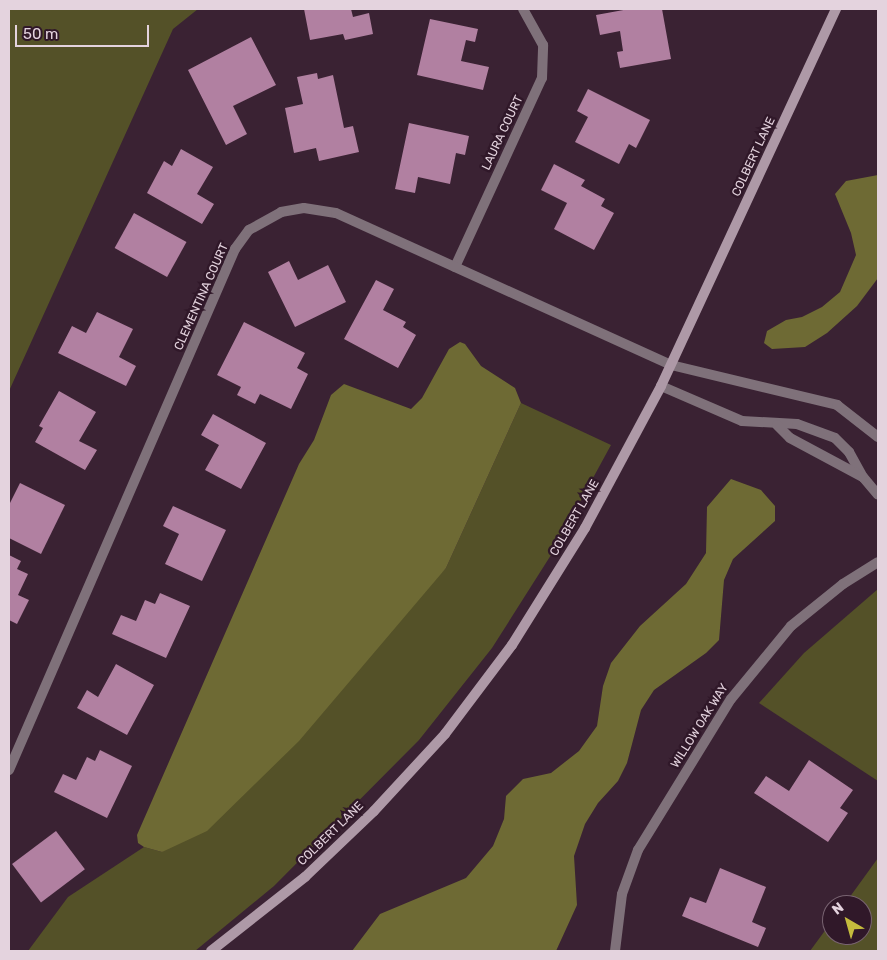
<!DOCTYPE html>
<style>
body{margin:0}
#map{position:relative;width:887px;height:960px;overflow:hidden;background:#3a2233;font-family:Rubik,sans-serif}
div>[style]{position:absolute}
.green>*{inset:0;background:#545128}
.water>*{inset:0;background:#6e6a34}
.building>*{inset:0;background:#b180a1;transform-origin:0 0}
.street>*{height:10px;margin:-5px;padding:0 5px;transform-origin:5px;border-radius:5px;background:#7f717a}
.secondary>*{height:10px;margin:-5px;padding:0 5px;transform-origin:5px;border-radius:5px;background:#ae99a7}
span{translate:-50% -50%;white-space:nowrap;text-align:center;line-height:1.15;-webkit-text-stroke:5px #301829;paint-order:stroke}
.street-label{font-size:12px;color:#e4d3de}
.frame{position:absolute;inset:0;border:10px solid #e4d3de;pointer-events:none}
.north{position:absolute;left:822px;top:895px;width:50px;height:50px;box-sizing:border-box;background:#301829;border:1px solid #786371;border-radius:50%;rotate:322deg;font-size:14px;font-weight:700;line-height:20px;text-align:center;color:#e4d3de}
.north::after{content:'';display:block;margin:auto;width:18px;height:22px;background:#c5bc3d;clip-path:polygon(50% 0,100% 100%,50% 72%,0 100%)}
.scale{position:absolute;left:15px;top:25px;width:134px;height:22px;box-sizing:border-box;border:2px solid #e4d3de;border-top:0;padding-left:6px;font-size:15px;line-height:18px;white-space:nowrap;color:#e4d3de;-webkit-text-stroke:4px #301829;paint-order:stroke}
</style>
<div id="map">
<div class="green">
<div style="clip-path:polygon(9px 9px,198px 9px,173px 29px,9px 391px)"></div>
<div style="clip-path:polygon(521px 403px,611px 445px,551px 555px,492px 648px,419px 740px,274px 886px,195px 951px,28px 951px,68px 897px,144px 847px,162px 852px,446px 568px)"></div>
<div style="clip-path:polygon(878px 589px,878px 781px,759px 703px,804px 653px)"></div>
<div style="clip-path:polygon(878px 858px,878px 951px,810px 951px,832px 921px,832px 935px,862px 935px,862px 905px,844px 905px)"></div>
</div>
<div class="water">
<div style="clip-path:polygon(878px 175px,878px 278px,857px 306px,827px 333px,805px 347px,772px 349px,764px 343px,767px 331px,786px 320px,802px 317px,822px 307px,840px 292px,856px 255px,851px 233px,835px 194px,846px 181px)"></div>
<div style="clip-path:polygon(460px 342px,465px 344px,481px 366px,515px 388px,521px 403px,446px 568px,299px 741px,207px 831px,162px 852px,144px 847px,138px 843px,137px 835px,299px 464px,314px 440px,331px 395px,344px 384px,411px 409px,422px 398px,449px 349px)"></div>
<div style="clip-path:polygon(731px 479px,761px 490px,775px 506px,775px 521px,733px 559px,724px 580px,719px 640px,706px 653px,654px 690px,641px 710px,627px 763px,618px 781px,598px 803px,585px 824px,574px 856px,577px 905px,556px 951px,352px 951px,380px 914px,466px 878px,493px 846px,504px 819px,506px 796px,523px 779px,551px 773px,579px 751px,597px 726px,603px 686px,611px 663px,640px 626px,686px 584px,706px 553px,707px 507px)"></div>
</div>
<div class="building">
<div style="clip-path:polygon(304px 9px,351px 9px,353px 17px,369px 13px,373px 34px,345px 40px,343px 34px,310px 40px)"></div>
<div style="clip-path:polygon(629px 9px,662px 9px,671px 59px,620px 68px,617px 52px,623px 51px,620px 31px,600px 35px,596px 15px)"></div>
<div style="clip-path:polygon(430px 19px,478px 29px,475px 42px,466px 40px,461px 61px,489px 67px,483px 90px,417px 75px)"></div>
<div style="clip-path:polygon(251px 37px,276px 85px,233px 106px,247px 134px,226px 145px,188px 70px)"></div>
<div style="clip-path:polygon(317px 73px,318px 79px,333px 75px,344px 128px,353px 126px,359px 152px,319px 161px,316px 148px,294px 153px,285px 108px,303px 104px,297px 77px)"></div>
<div style="clip-path:polygon(588px 89px,650px 120px,636px 148px,629px 144px,619px 164px,575px 142px,588px 117px,577px 111px)"></div>
<div style="clip-path:polygon(409px 123px,469px 136px,465px 155px,456px 153px,450px 184px,418px 177px,415px 193px,395px 189px)"></div>
<div style="clip-path:polygon(181px 149px,213px 167px,197px 194px,214px 204px,202px 224px,147px 193px,164px 161px,172px 166px)"></div>
<div style="clip-path:polygon(554px 164px,585px 180px,581px 186px,605px 199px,601px 206px,614px 213px,594px 250px,554px 229px,567px 203px,541px 190px)"></div>
<div style="left:134px;top:213px;width:60px;height:40px;rotate:29deg"></div>
<div style="clip-path:polygon(289px 261px,298px 280px,328px 265px,346px 302px,295px 327px,268px 272px)"></div>
<div style="clip-path:polygon(376px 280px,394px 289px,383px 310px,406px 322px,403px 327px,416px 335px,398px 368px,344px 339px)"></div>
<div style="clip-path:polygon(97px 312px,133px 329px,119px 357px,136px 366px,126px 386px,58px 353px,72px 326px,86px 333px)"></div>
<div style="clip-path:polygon(244px 322px,305px 353px,297px 368px,308px 374px,291px 409px,260px 394px,255px 404px,237px 395px,241px 387px,217px 375px)"></div>
<div style="clip-path:polygon(59px 391px,96px 412px,79px 441px,97px 450px,85px 470px,35px 442px,43px 428px,39px 426px)"></div>
<div style="clip-path:polygon(213px 414px,266px 443px,241px 489px,205px 470px,219px 445px,201px 435px)"></div>
<div style="clip-path:polygon(20px 483px,65px 505px,41px 554px,9px 538px,9px 505px)"></div>
<div style="clip-path:polygon(173px 506px,226px 530px,202px 581px,165px 564px,179px 534px,163px 526px)"></div>
<div style="clip-path:polygon(9px 555px,21px 561px,17px 569px,28px 574px,18px 595px,29px 600px,17px 624px,9px 620px)"></div>
<div style="clip-path:polygon(160px 593px,190px 606px,166px 658px,112px 634px,121px 615px,136px 621px,145px 600px,155px 604px)"></div>
<div style="clip-path:polygon(116px 664px,154px 685px,127px 735px,77px 708px,87px 690px,98px 697px)"></div>
<div style="clip-path:polygon(100px 750px,132px 766px,107px 818px,54px 792px,63px 774px,76px 780px,87px 757px,95px 761px)"></div>
<div style="clip-path:polygon(809px 760px,853px 790px,840px 808px,848px 813px,828px 842px,754px 793px,766px 776px,789px 791px)"></div>
<div style="left:56px;top:831px;width:48px;height:55px;rotate:53deg"></div>
<div style="clip-path:polygon(720px 868px,766px 887px,752px 922px,766px 928px,758px 947px,682px 916px,690px 897px,706px 903px)"></div>
</div>
<div class="street">
<div style="left:455px;top:267px;width:208px;rotate:-65.3deg"></div>
<div style="left:542px;top:78px;width:33px;rotate:-88deg"></div>
<div style="left:543px;top:45px;width:41px;rotate:-119.1deg"></div>
<div style="left:661px;top:386px;width:88px;rotate:23.4deg"></div>
<div style="left:742px;top:421px;width:55px;rotate:3.1deg"></div>
<div style="left:797px;top:424px;width:40px;rotate:20.2deg"></div>
<div style="left:835px;top:438px;width:20px;rotate:45deg"></div>
<div style="left:849px;top:452px;width:29px;rotate:61deg"></div>
<div style="left:863px;top:477px;width:23px;rotate:50deg"></div>
<div style="left:777px;top:425px;width:18px;rotate:45deg"></div>
<div style="left:790px;top:438px;width:81px;rotate:28.2deg"></div>
<div style="left:9px;top:770px;width:568px;rotate:-66.55deg"></div>
<div style="left:235px;top:249px;width:24px;rotate:-54deg"></div>
<div style="left:249px;top:230px;width:37px;rotate:-29deg"></div>
<div style="left:281px;top:212px;width:23px;rotate:-10deg"></div>
<div style="left:304px;top:208px;width:32px;rotate:9deg"></div>
<div style="left:336px;top:213px;width:368px;rotate:24.4deg"></div>
<div style="left:671px;top:365px;width:171px;rotate:13.5deg"></div>
<div style="left:837px;top:405px;width:52px;rotate:38deg"></div>
<div style="left:615px;top:951px;width:57px;rotate:-83deg"></div>
<div style="left:622px;top:894px;width:47px;rotate:-70deg"></div>
<div style="left:638px;top:850px;width:177px;rotate:-58.4deg"></div>
<div style="left:731px;top:699px;width:94px;rotate:-50.6deg"></div>
<div style="left:791px;top:626px;width:67px;rotate:-38.9deg"></div>
<div style="left:843px;top:584px;width:41px;rotate:-32.2deg"></div>
</div>
<div class="secondary">
<div style="left:211px;top:951px;width:120px;rotate:-38.2deg"></div>
<div style="left:305px;top:877px;width:95px;rotate:-43.7deg"></div>
<div style="left:374px;top:811px;width:105px;rotate:-47.3deg"></div>
<div style="left:445px;top:734px;width:111px;rotate:-53deg"></div>
<div style="left:512px;top:645px;width:138px;rotate:-58deg"></div>
<div style="left:585px;top:528px;width:161px;rotate:-61.8deg"></div>
<div style="left:661px;top:386px;width:416px;rotate:-65.1deg"></div>
</div>
<div class="street-label">
<span style="left:503px;top:133px;rotate:-65deg">LAURA COURT</span>
<span style="left:754px;top:157px;rotate:-65deg">COLBERT LANE</span>
<span style="left:202px;top:297px;rotate:-66deg">CLEMENTINA COURT</span>
<span style="left:575px;top:518px;rotate:-60deg">COLBERT LANE</span>
<span style="left:700px;top:726px;rotate:-58deg">WILLOW OAK WAY</span>
<span style="left:331px;top:834px;rotate:-44deg">COLBERT LANE</span>
</div>
<div class="frame"></div>
<div class="north">N</div>
<div class="scale">50 m</div>
</div>
